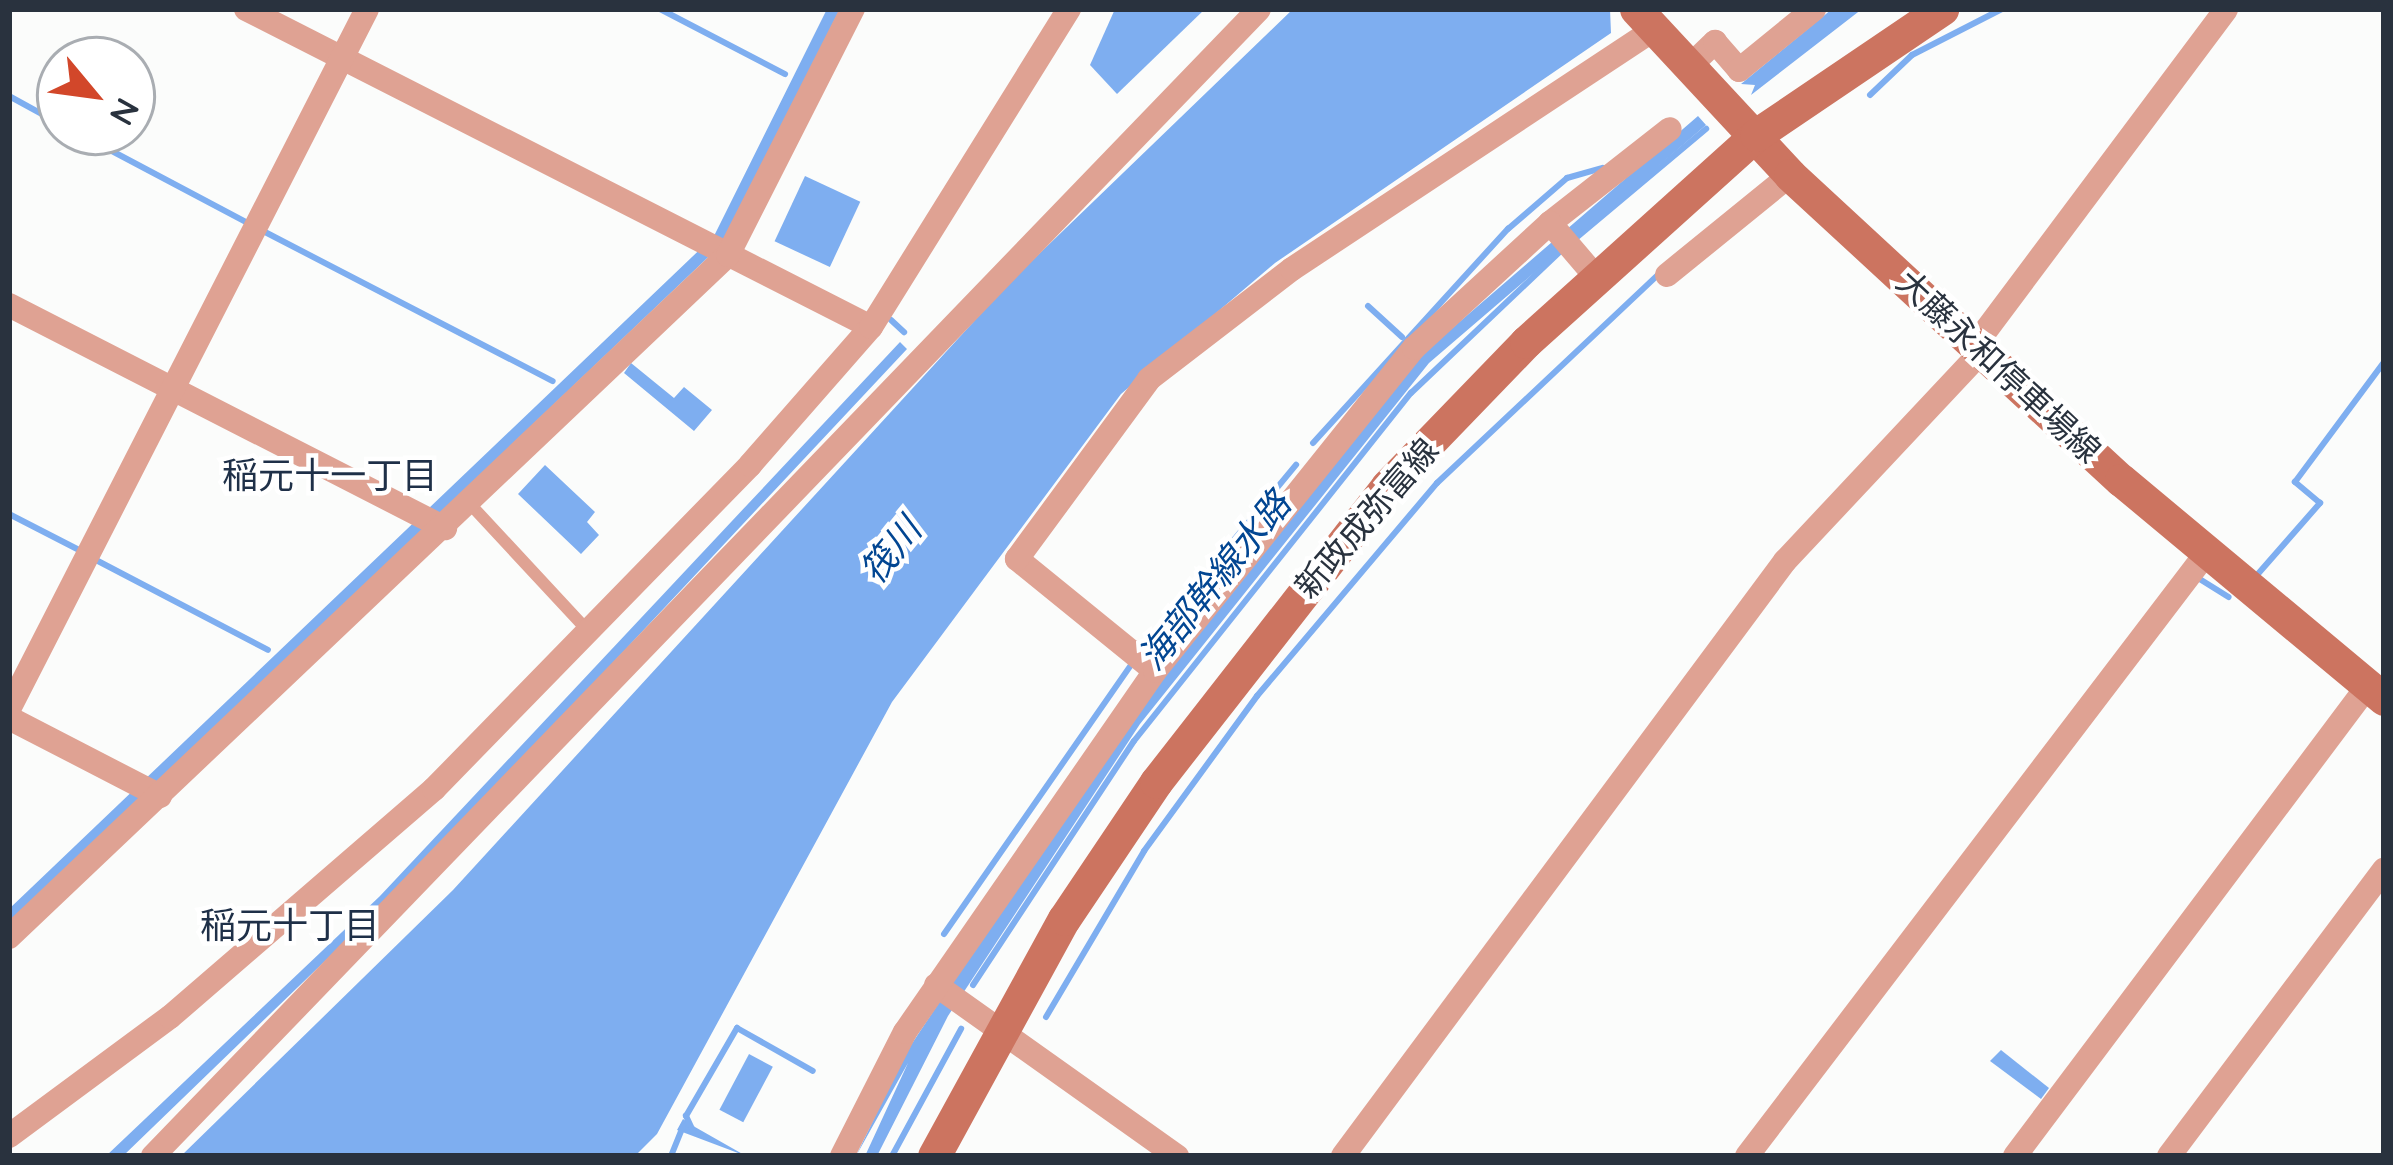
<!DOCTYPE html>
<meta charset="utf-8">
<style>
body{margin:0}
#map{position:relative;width:2393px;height:1165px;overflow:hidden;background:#fbfcfb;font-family:Quicksand,"Noto Sans JP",sans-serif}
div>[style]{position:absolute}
.water>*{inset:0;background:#7eaef0;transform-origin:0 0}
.stream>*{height:6px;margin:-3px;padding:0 3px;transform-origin:3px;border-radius:3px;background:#7eaef0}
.service>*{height:12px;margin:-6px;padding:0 6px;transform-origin:6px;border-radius:6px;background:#dfa293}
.minor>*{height:24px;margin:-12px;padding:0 12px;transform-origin:12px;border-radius:12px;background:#dfa293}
.secondary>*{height:33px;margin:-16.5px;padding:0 16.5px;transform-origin:16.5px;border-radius:16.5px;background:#cc7460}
span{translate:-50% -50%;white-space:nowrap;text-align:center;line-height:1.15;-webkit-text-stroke:9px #fff;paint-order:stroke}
.street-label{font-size:33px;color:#29323e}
.neighbourhood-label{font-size:36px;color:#1f3048}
.water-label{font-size:36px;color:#024692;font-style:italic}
.frame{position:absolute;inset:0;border:12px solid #29323e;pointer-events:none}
.north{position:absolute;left:36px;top:36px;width:120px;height:120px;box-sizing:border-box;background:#fff;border:3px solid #a9adb2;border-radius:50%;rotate:119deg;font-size:33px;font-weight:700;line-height:48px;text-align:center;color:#29323e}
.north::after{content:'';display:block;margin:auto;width:42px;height:54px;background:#d2472a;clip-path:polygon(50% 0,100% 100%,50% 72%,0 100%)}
</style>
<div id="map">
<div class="water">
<div style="clip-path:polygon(827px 9px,840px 9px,723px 243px,9px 924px,9px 909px,714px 236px)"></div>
<div style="clip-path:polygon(1115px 9px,1205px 9px,1117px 94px,1090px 65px)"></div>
<div style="clip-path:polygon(1293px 9px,1610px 9px,1611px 33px,1275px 263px,1121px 394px,892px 702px,657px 1134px,635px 1156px,181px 1156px,453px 890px,1010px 282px)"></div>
<div style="clip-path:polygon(1832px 9px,1862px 9px,1751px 95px,1755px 85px,1741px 84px)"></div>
<div style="clip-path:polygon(1698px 116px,1706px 125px,1429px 363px,1140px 724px,948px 1016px,877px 1156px,865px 1156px,908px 1063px,856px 1156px,905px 1054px,1113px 740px,1420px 356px)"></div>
<div style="left:805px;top:176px;width:61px;height:72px;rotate:25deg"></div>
<div style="clip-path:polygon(900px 342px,907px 349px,414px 875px,123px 1156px,106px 1156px,380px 896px)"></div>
<div style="clip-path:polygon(631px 363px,674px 398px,684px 387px,712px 410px,694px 431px,624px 373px)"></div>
<div style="clip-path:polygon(545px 465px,595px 512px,587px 522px,599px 535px,581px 554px,518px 494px)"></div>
<div style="clip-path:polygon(2001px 1050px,2049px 1088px,2041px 1099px,1990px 1061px)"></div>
<div style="left:749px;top:1054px;width:27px;height:63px;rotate:28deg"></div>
<div style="clip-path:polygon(683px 1119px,695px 1127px,746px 1156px,677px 1130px)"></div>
</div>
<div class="stream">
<div style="left:660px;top:9px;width:141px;rotate:27.5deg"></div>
<div style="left:1870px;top:95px;width:58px;rotate:-43.6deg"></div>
<div style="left:1912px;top:55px;width:101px;rotate:-27.1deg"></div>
<div style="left:9px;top:96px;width:58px;rotate:28.8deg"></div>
<div style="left:76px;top:132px;width:192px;rotate:27.9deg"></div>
<div style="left:265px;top:232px;width:324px;rotate:27.4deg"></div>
<div style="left:1576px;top:238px;width:170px;rotate:-40deg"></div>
<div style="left:1368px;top:306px;width:46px;rotate:42.4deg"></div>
<div style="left:891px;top:320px;width:18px;rotate:43deg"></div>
<div style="left:1313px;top:443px;width:290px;rotate:-47.7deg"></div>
<div style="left:1508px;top:229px;width:78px;rotate:-40.8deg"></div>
<div style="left:1567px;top:178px;width:37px;rotate:-16deg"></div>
<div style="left:9px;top:514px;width:81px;rotate:27.2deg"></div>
<div style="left:96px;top:560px;width:194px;rotate:27.6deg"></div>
<div style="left:2257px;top:575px;width:96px;rotate:-48.8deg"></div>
<div style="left:2320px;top:503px;width:33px;rotate:-140deg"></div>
<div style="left:2295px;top:482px;width:149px;rotate:-53.4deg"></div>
<div style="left:2198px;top:578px;width:36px;rotate:32deg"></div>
<div style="left:1147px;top:645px;width:234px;rotate:-50.4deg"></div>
<div style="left:944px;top:934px;width:329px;rotate:-55.2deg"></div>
<div style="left:973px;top:985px;width:292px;rotate:-56.6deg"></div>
<div style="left:1134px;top:741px;width:445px;rotate:-51.5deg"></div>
<div style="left:1411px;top:393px;width:212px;rotate:-43.5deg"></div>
<div style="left:1046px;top:1017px;width:193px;rotate:-59.4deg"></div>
<div style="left:1144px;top:851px;width:192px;rotate:-53.9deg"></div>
<div style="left:1257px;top:696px;width:279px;rotate:-49.8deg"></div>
<div style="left:1437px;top:483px;width:305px;rotate:-43.3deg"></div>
<div style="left:693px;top:1131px;width:17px;rotate:-115deg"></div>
<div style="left:686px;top:1116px;width:102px;rotate:-59.9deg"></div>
<div style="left:737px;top:1028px;width:87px;rotate:29.5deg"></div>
<div style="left:671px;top:1156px;width:32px;rotate:-68deg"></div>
<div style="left:892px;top:1156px;width:145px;rotate:-61.5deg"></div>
</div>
<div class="service">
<div style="left:470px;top:504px;width:172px;rotate:47.1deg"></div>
</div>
<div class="minor">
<div style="left:246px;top:9px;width:701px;rotate:26.97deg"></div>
<div style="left:1690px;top:66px;width:35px;rotate:-44deg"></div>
<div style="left:1715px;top:42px;width:37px;rotate:49deg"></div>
<div style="left:1739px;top:70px;width:97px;rotate:-39.1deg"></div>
<div style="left:1550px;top:223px;width:152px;rotate:-38.1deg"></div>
<div style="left:1667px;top:275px;width:159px;rotate:-39.1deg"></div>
<div style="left:9px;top:305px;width:490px;rotate:27.1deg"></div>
<div style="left:1975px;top:345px;width:419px;rotate:-53.2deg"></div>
<div style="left:1155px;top:671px;width:178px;rotate:-140.9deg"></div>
<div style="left:1017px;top:559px;width:223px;rotate:-53.7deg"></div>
<div style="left:1149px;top:379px;width:180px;rotate:-37.6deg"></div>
<div style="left:1292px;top:269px;width:435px;rotate:-33.5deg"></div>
<div style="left:9px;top:709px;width:786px;rotate:-62.91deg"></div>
<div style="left:9px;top:718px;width:170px;rotate:27.3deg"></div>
<div style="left:9px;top:937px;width:991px;rotate:-43.49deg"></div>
<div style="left:728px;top:255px;width:276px;rotate:-63.1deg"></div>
<div style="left:936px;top:985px;width:296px;rotate:35.4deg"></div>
<div style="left:9px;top:1136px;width:200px;rotate:-36.5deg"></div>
<div style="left:170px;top:1017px;width:349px;rotate:-40.8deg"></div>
<div style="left:434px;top:789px;width:453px;rotate:-45.7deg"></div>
<div style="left:750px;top:465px;width:184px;rotate:-48.8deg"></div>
<div style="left:871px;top:327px;width:375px;rotate:-58.1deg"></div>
<div style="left:153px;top:1156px;width:1593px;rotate:-46.04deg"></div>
<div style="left:842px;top:1156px;width:139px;rotate:-63.1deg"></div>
<div style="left:905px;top:1032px;width:439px;rotate:-55.3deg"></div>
<div style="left:1155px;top:671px;width:414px;rotate:-51.3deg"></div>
<div style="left:1414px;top:348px;width:185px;rotate:-42.6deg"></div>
<div style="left:1550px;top:223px;width:71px;rotate:49.6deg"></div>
<div style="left:1343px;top:1156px;width:741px;rotate:-53.39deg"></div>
<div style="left:1785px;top:561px;width:288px;rotate:-46.8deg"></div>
<div style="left:1747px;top:1156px;width:754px;rotate:-52.7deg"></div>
<div style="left:2015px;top:1156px;width:586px;rotate:-53.11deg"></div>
<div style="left:2169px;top:1156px;width:358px;rotate:-53.1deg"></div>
</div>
<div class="secondary">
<div style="left:1636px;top:9px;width:226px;rotate:47.1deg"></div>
<div style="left:1790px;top:175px;width:450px;rotate:42.7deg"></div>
<div style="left:2121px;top:480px;width:342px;rotate:39.8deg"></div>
<div style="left:934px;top:1156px;width:270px;rotate:-61.3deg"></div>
<div style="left:1064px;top:919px;width:165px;rotate:-56.1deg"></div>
<div style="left:1156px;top:782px;width:375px;rotate:-52deg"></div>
<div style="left:1387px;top:486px;width:200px;rotate:-46deg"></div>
<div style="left:1526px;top:342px;width:309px;rotate:-42deg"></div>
<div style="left:1756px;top:135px;width:225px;rotate:-34.1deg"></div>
</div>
<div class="street-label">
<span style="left:1999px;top:366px;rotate:43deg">大藤永和停車場線</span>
<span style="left:1366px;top:518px;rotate:-49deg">新政成弥富線</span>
</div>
<div class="neighbourhood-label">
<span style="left:330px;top:475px">稲元十一丁目</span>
<span style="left:290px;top:925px">稲元十丁目</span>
</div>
<div class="water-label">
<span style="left:890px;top:550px;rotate:-51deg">筏川</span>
<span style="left:1214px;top:580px;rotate:-51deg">海部幹線水路</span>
</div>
<div class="frame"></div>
<div class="north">N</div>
</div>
